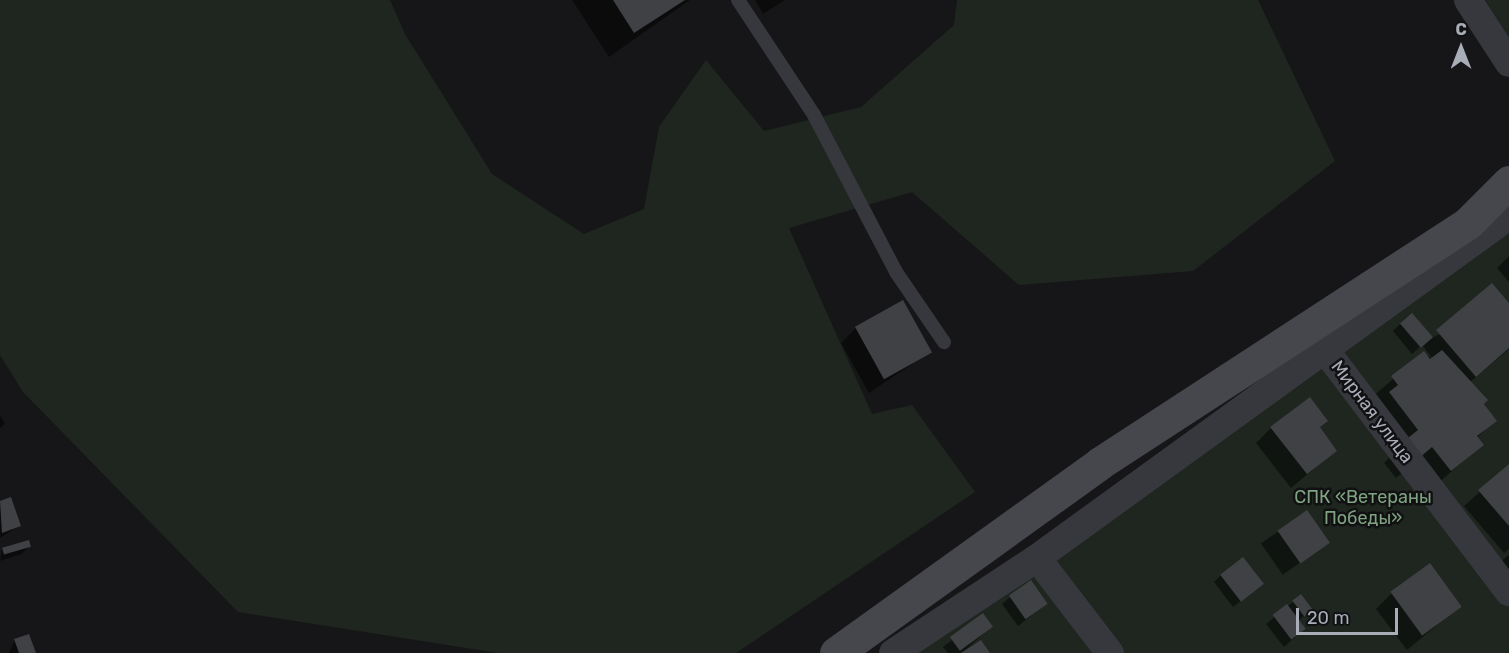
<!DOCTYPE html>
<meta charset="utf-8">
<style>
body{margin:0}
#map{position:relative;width:1509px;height:653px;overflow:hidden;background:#161618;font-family:Rubik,sans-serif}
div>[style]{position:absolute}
.green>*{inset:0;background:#1e261f}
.shadow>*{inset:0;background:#0007;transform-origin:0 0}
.building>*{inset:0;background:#404145;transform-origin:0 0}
.lane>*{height:14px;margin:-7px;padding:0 7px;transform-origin:7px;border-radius:7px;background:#37383d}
.street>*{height:28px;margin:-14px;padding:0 14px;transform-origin:14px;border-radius:14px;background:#37383d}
.secondary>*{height:33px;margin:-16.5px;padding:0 16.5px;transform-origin:16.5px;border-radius:16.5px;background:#45474d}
span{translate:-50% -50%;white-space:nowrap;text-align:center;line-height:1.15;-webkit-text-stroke:5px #111113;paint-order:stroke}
.street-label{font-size:18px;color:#a8adb8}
.park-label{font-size:18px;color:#7fa381}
.north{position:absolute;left:1431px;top:18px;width:60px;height:60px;-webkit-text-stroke:4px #111113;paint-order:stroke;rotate:0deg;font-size:16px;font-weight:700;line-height:24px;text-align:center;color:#a8adb8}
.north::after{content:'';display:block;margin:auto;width:21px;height:27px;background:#a8adb8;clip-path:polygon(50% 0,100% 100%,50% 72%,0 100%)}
.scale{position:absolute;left:1296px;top:608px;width:102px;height:27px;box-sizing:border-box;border:3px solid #a8adb8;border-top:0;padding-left:8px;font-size:18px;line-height:21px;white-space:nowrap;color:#a8adb8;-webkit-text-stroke:4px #111113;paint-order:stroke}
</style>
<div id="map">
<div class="green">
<div style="clip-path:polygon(0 0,390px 0,405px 34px,492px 174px,584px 234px,644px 209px,659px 127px,706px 60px,764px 131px,861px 107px,954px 25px,957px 0,1258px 0,1335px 161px,1193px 271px,1019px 285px,912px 192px,789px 228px,872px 414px,912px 405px,975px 492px,736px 653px,498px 653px,238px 612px,23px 392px,0 355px)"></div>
<div style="clip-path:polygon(1485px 0,1509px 0,1509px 37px)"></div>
<div style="clip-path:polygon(1509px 233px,1509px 653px,895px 653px)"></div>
</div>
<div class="shadow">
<div style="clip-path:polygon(572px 0,690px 0,609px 57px)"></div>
<div style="clip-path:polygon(755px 0,785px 0,763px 14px)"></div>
<div style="clip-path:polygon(1509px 256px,1509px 282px,1497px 268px)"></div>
<div style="clip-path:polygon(1509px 305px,1509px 349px,1470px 382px,1495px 420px,1477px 438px,1482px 445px,1429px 491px,1410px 467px,1396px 478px,1384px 463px,1397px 450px,1371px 398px,1423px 353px,1433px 359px,1422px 345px,1412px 354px,1393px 331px,1400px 324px,1431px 338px)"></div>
<div style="clip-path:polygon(856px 328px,930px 352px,869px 393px,841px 343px)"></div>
<div style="clip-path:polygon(0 415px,5px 424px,0 428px)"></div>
<div style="clip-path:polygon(1271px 428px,1335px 451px,1291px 488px,1256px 443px)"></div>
<div style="clip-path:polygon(1509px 466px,1509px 549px,1504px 553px,1464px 506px)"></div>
<div style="clip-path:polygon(10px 499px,19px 526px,0 538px,0 503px)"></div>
<div style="left:1306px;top:512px;width:38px;height:55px;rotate:55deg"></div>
<div style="clip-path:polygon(29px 546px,22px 554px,0 561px,2px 550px)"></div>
<div style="clip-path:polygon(1509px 555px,1509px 571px,1500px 562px)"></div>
<div style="clip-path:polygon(1221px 575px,1262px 584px,1233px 607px,1214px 582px)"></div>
<div style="clip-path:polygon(1391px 594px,1460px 606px,1407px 650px,1376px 609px)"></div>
<div style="clip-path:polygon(1010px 597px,1046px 604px,1018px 626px,1002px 604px)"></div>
<div style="clip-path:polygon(1293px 602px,1311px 610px,1298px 621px,1304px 629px,1284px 647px,1266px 624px)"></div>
<div style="clip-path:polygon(983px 616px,991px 627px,962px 653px,948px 653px,943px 647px)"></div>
<div style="clip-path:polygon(15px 640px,34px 653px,9px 653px)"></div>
</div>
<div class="building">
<div style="clip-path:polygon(613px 0,685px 0,634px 33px)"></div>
<div style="clip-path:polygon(1492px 283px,1509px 303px,1509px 348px,1476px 377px,1436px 330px)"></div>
<div style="left:903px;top:300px;width:60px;height:55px;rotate:61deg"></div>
<div style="left:1412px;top:313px;width:32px;height:16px;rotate:49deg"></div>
<div style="clip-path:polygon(1442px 350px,1488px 400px,1484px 404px,1497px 421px,1477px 436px,1484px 445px,1451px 471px,1432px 447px,1418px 459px,1404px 441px,1418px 430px,1389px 392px,1398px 385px,1391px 376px,1424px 351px,1430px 359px)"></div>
<div style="clip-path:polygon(1310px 397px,1328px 421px,1320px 427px,1337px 451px,1307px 474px,1270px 427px)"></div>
<div style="clip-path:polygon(1509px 464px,1509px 526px,1478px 490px)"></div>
<div style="clip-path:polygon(11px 497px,21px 526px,2px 533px,0 501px)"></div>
<div style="left:1307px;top:510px;width:40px;height:36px;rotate:55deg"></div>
<div style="left:29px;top:540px;width:7px;height:28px;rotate:74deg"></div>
<div style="left:1243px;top:557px;width:34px;height:29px;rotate:52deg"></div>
<div style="left:1430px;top:563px;width:54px;height:49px;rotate:54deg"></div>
<div style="left:1031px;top:580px;width:29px;height:27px;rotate:55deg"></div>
<div style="left:1301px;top:594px;width:20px;height:11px;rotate:53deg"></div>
<div style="left:1287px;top:604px;width:31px;height:18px;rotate:53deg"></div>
<div style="left:983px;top:613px;width:17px;height:41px;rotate:54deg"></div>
<div style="clip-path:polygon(29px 634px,36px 653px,19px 653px,14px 639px)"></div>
<div style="clip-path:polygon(981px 640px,990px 653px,961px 653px)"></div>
</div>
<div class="lane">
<div style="left:738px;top:0;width:138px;rotate:56.5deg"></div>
<div style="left:814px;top:115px;width:177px;rotate:62.4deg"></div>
<div style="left:896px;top:272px;width:85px;rotate:55.6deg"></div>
</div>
<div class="street">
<div style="left:1468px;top:0;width:75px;rotate:56.9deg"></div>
<div style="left:1322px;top:346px;width:309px;rotate:52.8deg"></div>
<div style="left:1037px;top:558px;width:120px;rotate:52.5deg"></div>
<div style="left:893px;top:653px;width:173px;rotate:-33.4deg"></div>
<div style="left:1037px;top:558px;width:583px;rotate:-35.93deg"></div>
</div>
<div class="secondary">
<div style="left:836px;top:653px;width:325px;rotate:-35.7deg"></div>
<div style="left:1100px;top:463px;width:439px;rotate:-33.1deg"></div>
<div style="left:1468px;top:223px;width:58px;rotate:-45deg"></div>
</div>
<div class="street-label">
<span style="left:1372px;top:412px;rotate:53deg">Мирная улица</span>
</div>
<div class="park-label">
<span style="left:1363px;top:508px">СПК «Ветераны<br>Победы»</span>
</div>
<div class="north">С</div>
<div class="scale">20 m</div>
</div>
